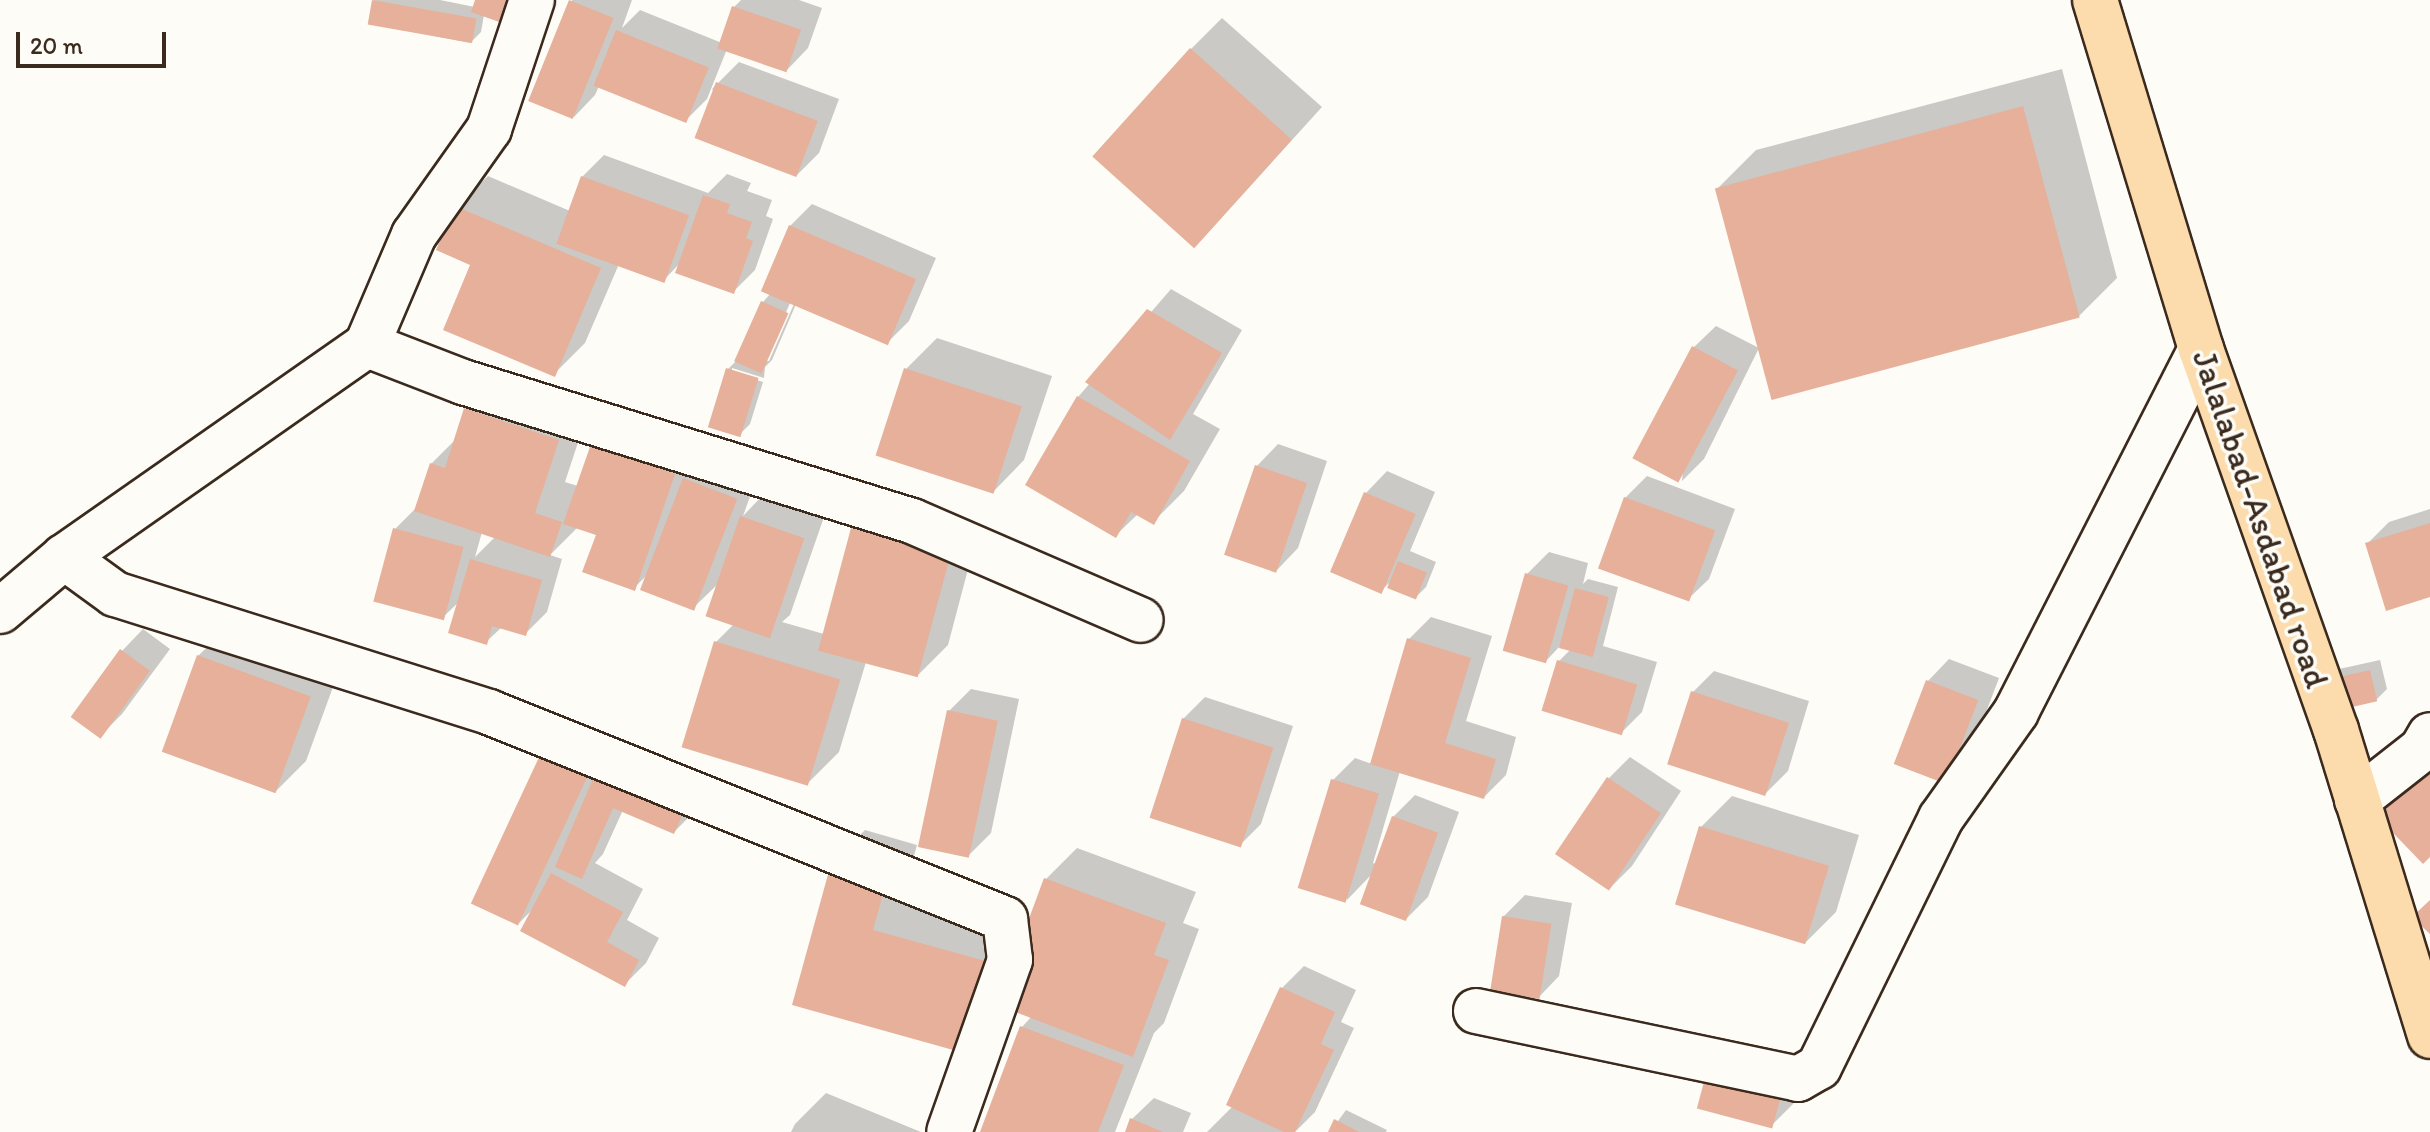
<!DOCTYPE html>
<style>
body{margin:0}
#map{position:relative;width:2430px;height:1132px;overflow:hidden;background:#fdfcf7;font-family:Itim,sans-serif}
div>[style]{position:absolute}
.shadow>*{inset:0;background:#0003}
.building>*{inset:0;background:#e6b09a;transform-origin:0 0}
.roads{filter:drop-shadow(2px 0 #3b2a1e) drop-shadow(-2px 0 #3b2a1e) drop-shadow(0 2px #3b2a1e) drop-shadow(0 -2px #3b2a1e)}
.minor>*{height:44px;margin:-22px;padding:0 22px;transform-origin:22px;border-radius:22px;background:#fdfcf7}
.major>*{height:44px;margin:-22px;padding:0 22px;transform-origin:22px;border-radius:22px;background:#fcdcac}
span{translate:-50% -50%;white-space:nowrap;text-align:center;line-height:1.15;-webkit-text-stroke:7px #fdfcf7;paint-order:stroke}
.street-label{font-size:34px;color:#3b2a1e}
.scale{position:absolute;left:16px;top:32px;width:150px;height:36px;box-sizing:border-box;border:4px solid #3b2a1e;border-top:0;padding-left:10px;font-size:24px;line-height:28px;white-space:nowrap;color:#3b2a1e;-webkit-text-stroke:6px #fdfcf7;paint-order:stroke}
</style>
<div id="map">
<div class="shadow">
<div style="clip-path:polygon(374px 0,440px 0,475px 7px,478px 0,484px 15px,481px 32px,470px 43px,369px 23px)"></div>
<div style="clip-path:polygon(572px 0,632px 0,622px 28px,640px 10px,722px 43px,734px 7px,741px 0,799px 0,822px 8px,808px 48px,787px 70px,727px 49px,707px 99px,685px 121px,599px 86px,595px 95px,574px 117px)"></div>
<div style="clip-path:polygon(1222px 18px,1322px 107px,1196px 246px,1191px 49px)"></div>
<div style="clip-path:polygon(739px 62px,839px 99px,819px 153px,797px 175px,712px 89px)"></div>
<div style="clip-path:polygon(2062px 69px,2117px 278px,2078px 317px,1718px 188px,1756px 150px)"></div>
<div style="clip-path:polygon(604px 155px,708px 193px,727px 174px,751px 183px,747px 191px,772px 200px,766px 216px,773px 219px,755px 270px,733px 292px,681px 262px,664px 280px,619px 264px,585px 343px,554px 374px,473px 264px,456px 207px,488px 176px,570px 211px,582px 177px)"></div>
<div style="clip-path:polygon(evenodd,812px 204px,936px 258px,909px 321px,887px 343px,796px 304px,772px 360px,765px 367px,764px 378px,732px 368px,732px 372px,763px 382px,750px 424px,739px 435px,728px 369px,737px 360px,763px 302px,771px 293px,790px 226px,812px 204px,790px 303px,794px 304px,769px 361px,765px 361px,790px 303px)"></div>
<div style="clip-path:polygon(1171px 289px,1242px 330px,1193px 414px,1220px 429px,1184px 491px,1153px 522px,1138px 514px,1116px 535px,1028px 485px,1078px 397px)"></div>
<div style="clip-path:polygon(1716px 326px,1759px 348px,1704px 459px,1682px 481px,1694px 347px)"></div>
<div style="clip-path:polygon(937px 338px,1052px 376px,1024px 460px,993px 492px,906px 369px)"></div>
<div style="clip-path:polygon(evenodd,497px 378px,589px 409px,565px 482px,578px 486px,593px 445px,696px 452px,687px 477px,706px 458px,757px 477px,743px 516px,763px 495px,824px 517px,790px 615px,782px 622px,824px 634px,853px 529px,884px 498px,980px 524px,948px 645px,917px 676px,866px 662px,839px 752px,808px 783px,716px 642px,734px 624px,718px 584px,693px 608px,649px 573px,634px 588px,599px 534px,578px 527px,550px 555px,562px 559px,547px 612px,525px 634px,502px 627px,486px 642px,460px 601px,442px 618px,395px 529px,417px 507px,431px 464px,456px 439px,466px 409px,497px 378px,482px 532px,495px 537px,475px 557px,482px 532px)"></div>
<div style="clip-path:polygon(1278px 444px,1327px 461px,1298px 548px,1277px 570px,1257px 466px)"></div>
<div style="clip-path:polygon(1387px 471px,1435px 492px,1410px 551px,1436px 562px,1426px 587px,1415px 598px,1393px 579px,1380px 592px,1366px 493px)"></div>
<div style="clip-path:polygon(1647px 476px,1735px 509px,1709px 579px,1687px 600px,1625px 498px)"></div>
<div style="clip-path:polygon(2430px 509px,2430px 595px,2367px 544px,2389px 522px)"></div>
<div style="clip-path:polygon(1549px 552px,1588px 563px,1583px 584px,1588px 579px,1618px 587px,1603px 646px,1657px 662px,1642px 712px,1621px 733px,1559px 661px,1571px 649px,1560px 646px,1546px 661px,1527px 574px)"></div>
<div style="clip-path:polygon(1431px 617px,1492px 636px,1466px 721px,1516px 737px,1506px 775px,1484px 797px,1400px 771px,1373px 863px,1376px 864px,1393px 817px,1415px 795px,1459px 812px,1428px 897px,1406px 919px,1372px 874px,1347px 900px,1333px 780px,1355px 758px,1372px 764px,1409px 639px)"></div>
<div style="clip-path:polygon(230px 625px,341px 665px,306px 761px,275px 792px,198px 656px)"></div>
<div style="clip-path:polygon(143px 629px,170px 649px,122px 714px,100px 736px,122px 651px)"></div>
<div style="clip-path:polygon(1949px 659px,1999px 678px,1968px 760px,1946px 782px,1928px 681px)"></div>
<div style="clip-path:polygon(2380px 660px,2387px 689px,2376px 700px,2328px 680px,2339px 669px)"></div>
<div style="clip-path:polygon(1714px 671px,1809px 701px,1788px 771px,1766px 793px,1693px 692px)"></div>
<div style="clip-path:polygon(971px 689px,1019px 699px,991px 833px,969px 855px,949px 711px)"></div>
<div style="clip-path:polygon(1205px 697px,1293px 726px,1261px 824px,1239px 846px,1183px 719px)"></div>
<div style="clip-path:polygon(543px 754px,696px 810px,674px 832px,623px 810px,603px 854px,595px 863px,643px 889px,627px 920px,659px 938px,646px 963px,624px 985px,533px 909px,519px 923px)"></div>
<div style="clip-path:polygon(1630px 757px,1681px 791px,1632px 866px,1610px 888px,1608px 779px)"></div>
<div style="clip-path:polygon(1732px 796px,1859px 835px,1836px 912px,1805px 943px,1701px 827px)"></div>
<div style="clip-path:polygon(865px 830px,917px 845px,902px 899px,1019px 931px,1007px 974px,1046px 879px,1077px 848px,1196px 892px,1183px 923px,1199px 929px,1164px 1023px,1154px 1033px,1115px 1132px,982px 1132px,1022px 1027px,1032px 1016px,999px 1004px,794px 1003px,834px 861px)"></div>
<div style="clip-path:polygon(1525px 895px,1572px 903px,1559px 976px,1538px 998px,1503px 917px)"></div>
<div style="clip-path:polygon(1304px 966px,1356px 990px,1341px 1022px,1354px 1028px,1315px 1112px,1295px 1132px,1207px 1132px,1233px 1106px,1229px 1104px,1282px 988px)"></div>
<div style="clip-path:polygon(1733px 1042px,1805px 1062px,1793px 1104px,1771px 1126px,1711px 1064px)"></div>
<div style="clip-path:polygon(826px 1093px,921px 1132px,791px 1132px,795px 1124px)"></div>
<div style="clip-path:polygon(1154px 1098px,1191px 1113px,1183px 1132px,1127px 1132px,1132px 1119px)"></div>
<div style="clip-path:polygon(1346px 1110px,1387px 1130px,1386px 1132px,1330px 1132px)"></div>
</div>
<div class="building">
<div style="left:372px;top:0;width:106px;height:25px;rotate:10deg"></div>
<div style="clip-path:polygon(475px 0,514px 0,505px 24px,471px 12px)"></div>
<div style="left:569px;top:0;width:48px;height:109px;rotate:22deg"></div>
<div style="left:732px;top:6px;width:73px;height:45px;rotate:19deg"></div>
<div style="left:616px;top:30px;width:100px;height:60px;rotate:22deg"></div>
<div style="left:1190px;top:48px;width:137px;height:146px;rotate:42deg"></div>
<div style="left:716px;top:82px;width:109px;height:60px;rotate:21deg"></div>
<div style="left:2023px;top:106px;width:219px;height:319px;rotate:75deg"></div>
<div style="left:581px;top:176px;width:115px;height:72px;rotate:20deg"></div>
<div style="clip-path:polygon(703px 195px,730px 204px,727px 213px,752px 222px,746px 238px,753px 241px,734px 294px,675px 273px)"></div>
<div style="clip-path:polygon(455px 206px,601px 268px,555px 377px,443px 330px,470px 265px,436px 250px)"></div>
<div style="left:789px;top:225px;width:138px;height:72px;rotate:23deg"></div>
<div style="left:761px;top:301px;width:30px;height:66px;rotate:24deg"></div>
<div style="clip-path:polygon(1147px 309px,1222px 353px,1170px 440px,1085px 382px)"></div>
<div style="left:1692px;top:346px;width:52px;height:127px;rotate:28deg"></div>
<div style="left:726px;top:368px;width:34px;height:62px;rotate:17deg"></div>
<div style="left:904px;top:368px;width:124px;height:92px;rotate:18deg"></div>
<div style="clip-path:polygon(1077px 396px,1190px 461px,1154px 525px,1131px 512px,1116px 538px,1025px 485px)"></div>
<div style="clip-path:polygon(464px 408px,559px 440px,535px 513px,562px 522px,550px 557px,414px 511px,430px 463px,445px 468px)"></div>
<div style="clip-path:polygon(591px 444px,675px 474px,635px 591px,582px 572px,596px 535px,563px 524px)"></div>
<div style="left:1255px;top:465px;width:55px;height:95px;rotate:19deg"></div>
<div style="left:683px;top:478px;width:58px;height:120px;rotate:21deg"></div>
<div style="left:1364px;top:492px;width:56px;height:87px;rotate:23deg"></div>
<div style="left:1624px;top:497px;width:97px;height:76px;rotate:20deg"></div>
<div style="left:740px;top:516px;width:68px;height:106px;rotate:19deg"></div>
<div style="clip-path:polygon(2430px 523px,2430px 597px,2386px 611px,2365px 543px)"></div>
<div style="left:393px;top:528px;width:73px;height:76px;rotate:15deg"></div>
<div style="left:851px;top:528px;width:103px;height:127px;rotate:15deg"></div>
<div style="clip-path:polygon(470px 559px,542px 580px,526px 636px,492px 626px,487px 645px,448px 633px)"></div>
<div style="left:1398px;top:561px;width:31px;height:29px;rotate:22deg"></div>
<div style="left:1525px;top:573px;width:45px;height:81px;rotate:16deg"></div>
<div style="left:1575px;top:588px;width:35px;height:62px;rotate:15deg"></div>
<div style="clip-path:polygon(1407px 638px,1471px 658px,1445px 743px,1496px 759px,1484px 799px,1370px 764px)"></div>
<div style="left:714px;top:641px;width:132px;height:111px;rotate:17deg"></div>
<div style="left:120px;top:649px;width:37px;height:84px;rotate:36deg"></div>
<div style="left:197px;top:655px;width:121px;height:103px;rotate:20deg"></div>
<div style="left:1557px;top:660px;width:84px;height:53px;rotate:17deg"></div>
<div style="left:2370px;top:670px;width:32px;height:45px;rotate:77deg"></div>
<div style="left:1926px;top:680px;width:56px;height:90px;rotate:21deg"></div>
<div style="left:1691px;top:691px;width:103px;height:77px;rotate:18deg"></div>
<div style="left:947px;top:710px;width:52px;height:140px;rotate:12deg"></div>
<div style="left:1182px;top:718px;width:96px;height:105px;rotate:18deg"></div>
<div style="clip-path:polygon(2430px 750px,2430px 857px,2423px 864px,2370px 809px)"></div>
<div style="left:541px;top:753px;width:52px;height:166px;rotate:25deg"></div>
<div style="clip-path:polygon(599px 765px,687px 804px,674px 834px,613px 808px,582px 879px,555px 867px)"></div>
<div style="left:1607px;top:777px;width:65px;height:93px;rotate:34deg"></div>
<div style="left:1331px;top:779px;width:50px;height:114px;rotate:17deg"></div>
<div style="left:1392px;top:816px;width:49px;height:94px;rotate:20deg"></div>
<div style="left:1699px;top:826px;width:136px;height:82px;rotate:17deg"></div>
<div style="clip-path:polygon(832px 860px,888px 876px,873px 930px,989px 962px,964px 1053px,792px 1005px)"></div>
<div style="clip-path:polygon(551px 873px,623px 912px,607px 942px,639px 960px,625px 987px,520px 931px)"></div>
<div style="clip-path:polygon(1044px 878px,1166px 923px,1154px 955px,1169px 960px,1133px 1057px,997px 1005px)"></div>
<div style="clip-path:polygon(2430px 900px,2430px 934px,2412px 917px)"></div>
<div style="left:1502px;top:916px;width:50px;height:76px;rotate:9deg"></div>
<div style="clip-path:polygon(1280px 987px,1335px 1012px,1321px 1044px,1334px 1050px,1295px 1132px,1284px 1132px,1226px 1105px)"></div>
<div style="clip-path:polygon(1020px 1026px,1124px 1065px,1098px 1132px,980px 1132px)"></div>
<div style="left:1709px;top:1063px;width:78px;height:47px;rotate:15deg"></div>
<div style="clip-path:polygon(1130px 1118px,1163px 1132px,1125px 1132px)"></div>
<div style="clip-path:polygon(1334px 1119px,1359px 1132px,1328px 1132px)"></div>
</div>
<div class="roads">
<div class="minor">
<div style="left:367px;top:345px;width:103px;rotate:21.1deg"></div>
<div style="left:463px;top:382px;width:470px;rotate:17.2deg"></div>
<div style="left:912px;top:521px;width:249px;rotate:23.4deg"></div>
<div style="left:64px;top:557px;width:63px;rotate:36deg"></div>
<div style="left:115px;top:594px;width:392px;rotate:17.5deg"></div>
<div style="left:489px;top:712px;width:556px;rotate:21.86deg"></div>
<div style="left:1005px;top:919px;width:41px;rotate:83deg"></div>
<div style="left:1010px;top:960px;width:182px;rotate:109.5deg"></div>
<div style="left:0;top:611px;width:84px;rotate:-40.2deg"></div>
<div style="left:64px;top:557px;width:370px;rotate:-35deg"></div>
<div style="left:367px;top:345px;width:120px;rotate:-66.9deg"></div>
<div style="left:414px;top:235px;width:130px;rotate:-54.7deg"></div>
<div style="left:489px;top:129px;width:136px;rotate:-71.6deg"></div>
<div style="left:2357px;top:800px;width:83px;rotate:-38.1deg"></div>
<div style="left:2422px;top:749px;width:16px;rotate:-60deg"></div>
<div style="left:1476px;top:1011px;width:329px;rotate:11.9deg"></div>
<div style="left:1798px;top:1079px;width:24px;rotate:-30deg"></div>
<div style="left:1819px;top:1067px;width:277px;rotate:-63.9deg"></div>
<div style="left:1941px;top:818px;width:130px;rotate:-54.7deg"></div>
<div style="left:2016px;top:712px;width:407px;rotate:-63deg"></div>
</div>
<div class="major">
<div style="left:2095px;top:0;width:365px;rotate:73.1deg"></div>
<div style="left:2201px;top:349px;width:404px;rotate:70.5deg"></div>
<div style="left:2336px;top:730px;width:320px;rotate:72.9deg"></div>
</div>
</div>
<div class="street-label">
<span style="left:2261px;top:519px;rotate:71deg">Jalalabad-Asdabad road</span>
</div>
<div class="scale">20 m</div>
</div>
